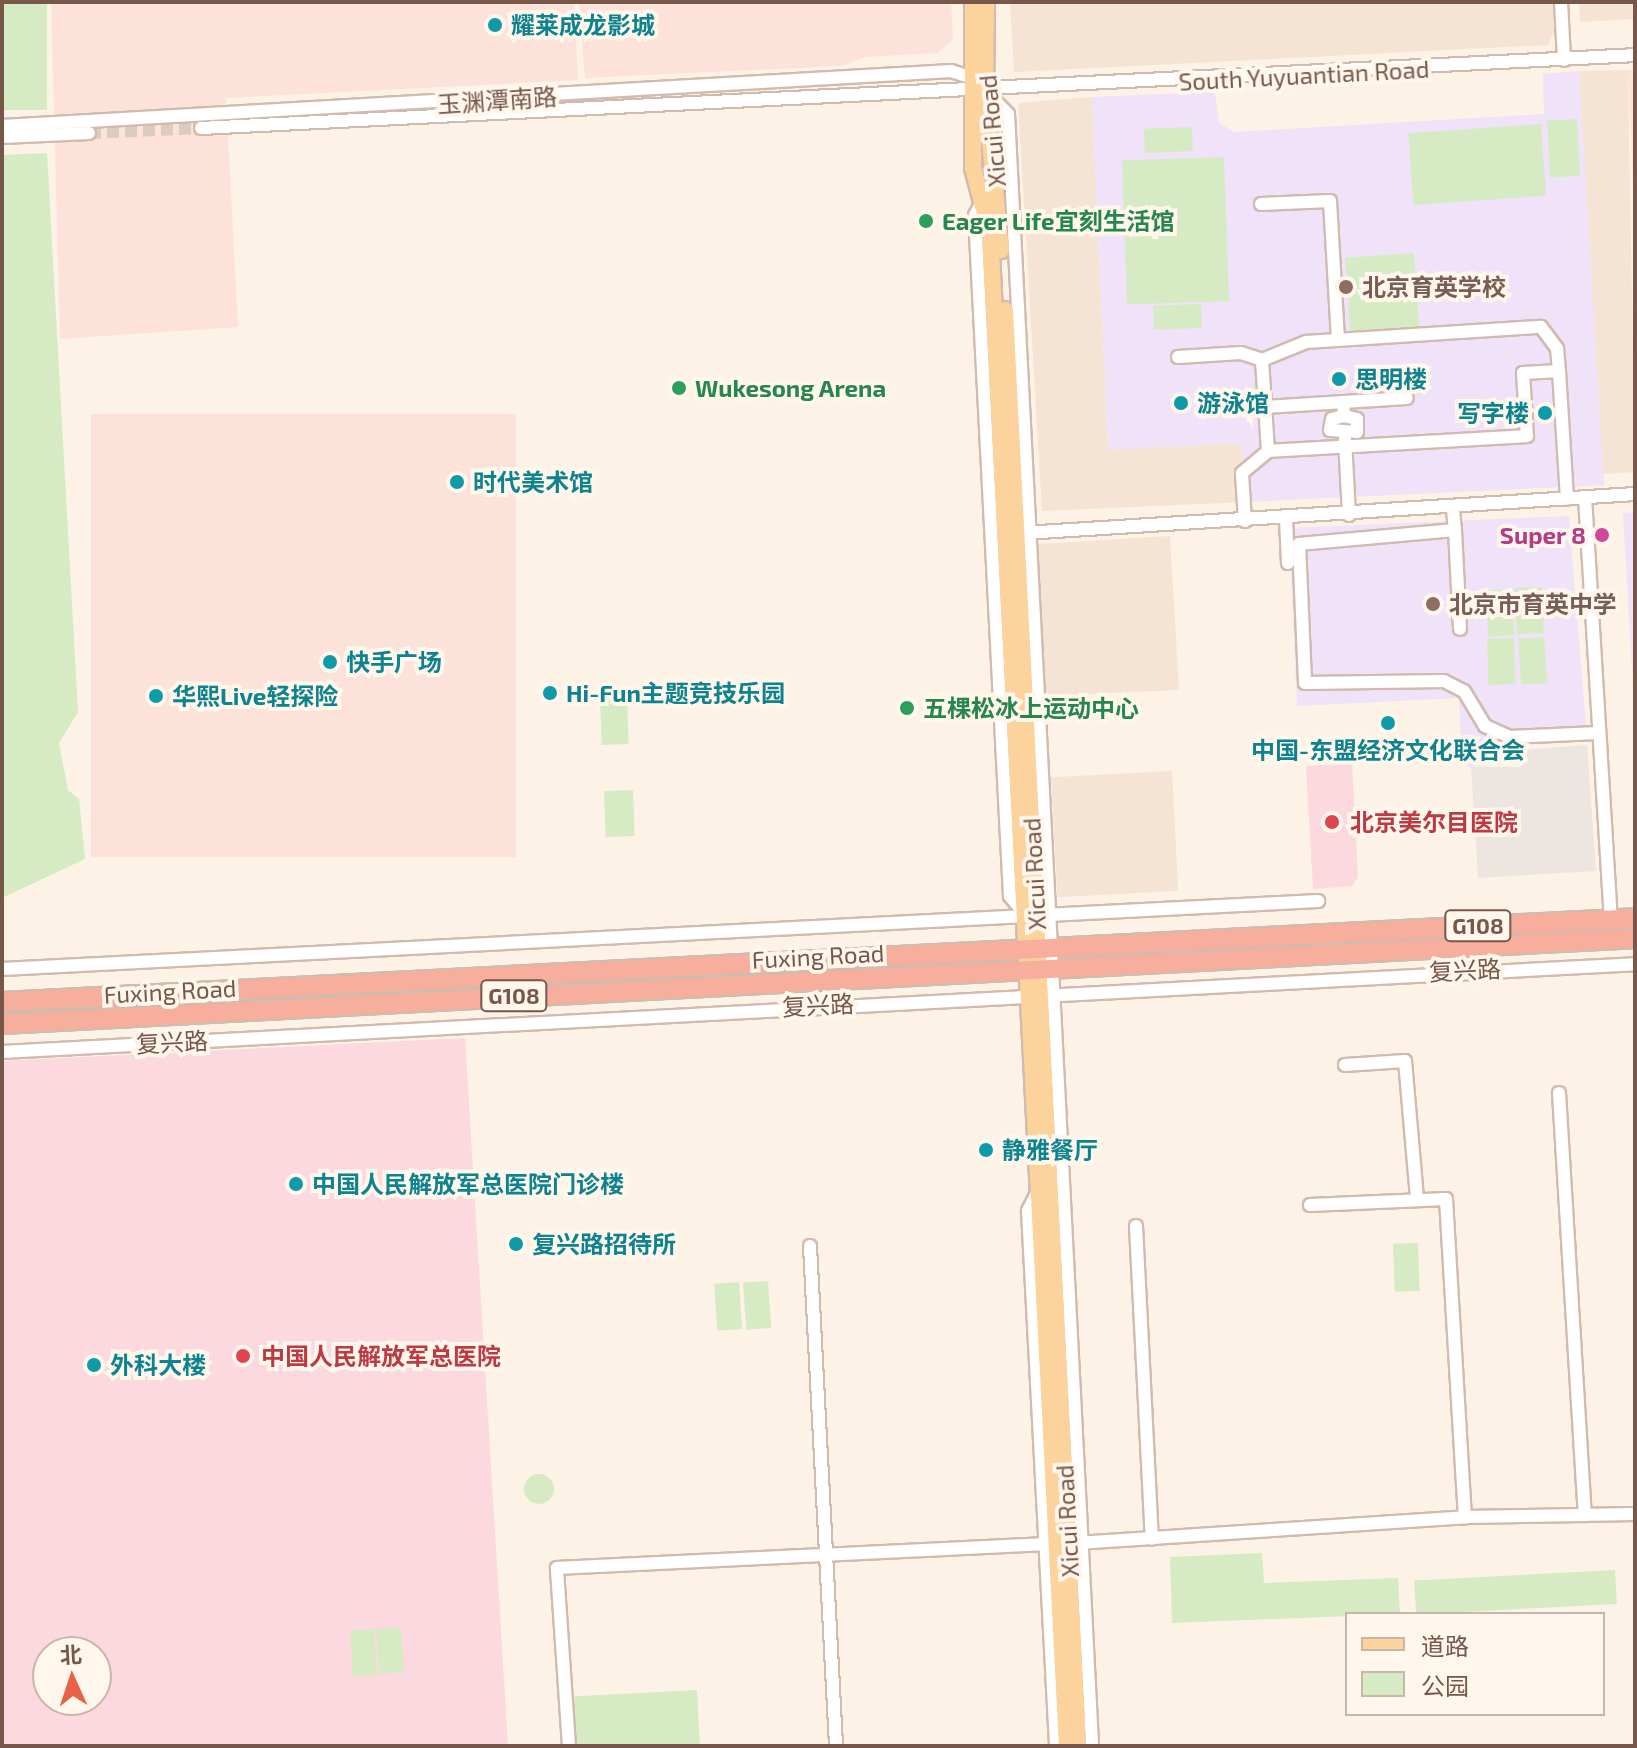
<!DOCTYPE html>
<meta charset="utf-8">
<style>
body{margin:0}
#map{position:relative;width:1637px;height:1748px;overflow:hidden;background:#fdf2e6;font-family:"Exo 2","Noto Sans SC",sans-serif}
div>[style]{position:absolute}
.residential>*{inset:0;background:#f5e4d4;transform-origin:0 0}
.commercial>*{inset:0;background:#fde2d9;transform-origin:0 0}
.industrial>*{inset:0;background:#ede5e0}
.education>*{inset:0;background:#efe2f9}
.medical>*{inset:0;background:#fbd9df}
.green>*{inset:0;background:#d6ebc4;transform-origin:0 0}
.round{border-radius:50%}
.minor-tunnel>*{height:12px;margin-top:-6px;transform-origin:0;background:repeating-linear-gradient(90deg,#dccbbf 0 12px,transparent 0 18px)}
.roads{filter:drop-shadow(2px 0 #d1bbae) drop-shadow(-2px 0 #d1bbae) drop-shadow(0 2px #d1bbae) drop-shadow(0 -2px #d1bbae)}
.minor>*{height:12px;margin:-6px;padding:0 6px;transform-origin:6px;border-radius:6px;background:#fff}
.major>*{height:16px;margin:-8px;padding:0 8px;transform-origin:8px;border-radius:8px;background:#fcd39d}
.highway>*{height:18px;margin:-9px;padding:0 9px;transform-origin:9px;border-radius:9px;background:#f8ae9c}
.dots>*{width:22px;height:22px;translate:-50% -50%;box-sizing:border-box;border:4px solid #fff6ec;border-radius:50%}
span{translate:-50% -50%;white-space:nowrap;text-align:center;line-height:1.15;-webkit-text-stroke:8px #fff6ec;paint-order:stroke}
.shield-label span{padding:2px 6px;background:#fff6ec;border:2px solid;border-radius:6px;-webkit-text-stroke-width:0}
.shield-label{font-size:22px;color:#77574a;font-weight:700}
.culture-label{font-size:24px;color:#0d838f;font-weight:700}
.left{translate:0 -50%;text-align:left}
.right{translate:-100% -50%;text-align:right}
.street-label{font-size:24px;color:#77574a}
.leisure-label{font-size:24px;color:#27864d;font-weight:700}
.education-label{font-size:24px;color:#785e54;font-weight:700}
.hotel-label{font-size:24px;color:#b23c85;font-weight:700}
.health-label{font-size:24px;color:#be3a42;font-weight:700}
.frame{position:absolute;inset:0;border:4px solid #77574a;pointer-events:none}
.legend{position:absolute;left:1345px;top:1612px;width:260px;height:104px;box-sizing:border-box;background:#fff6ec;border:2px solid #c9b6ab;margin:0;padding:10px 14px;list-style:none;font-size:24px;color:#77574a}
.legend li{display:flex;align-items:center;gap:16px;height:40px}
.legend b{width:40px;border:2px solid #c9b6ab}
.north{position:absolute;left:32px;top:1636px;width:80px;height:80px;box-sizing:border-box;background:#fff6ec;border:2px solid #c9b6ab;border-radius:50%;rotate:357deg;font-size:22px;font-weight:700;line-height:32px;text-align:center;color:#77574a}
.north::after{content:'';display:block;margin:auto;width:28px;height:36px;background:#e86249;clip-path:polygon(50% 0,100% 100%,50% 72%,0 100%)}
</style>
<div id="map">
<div class="residential">
<div style="clip-path:polygon(1010px 2px,1553px 2px,1554px 32px,1548px 45px,1014px 72px)"></div>
<div style="clip-path:polygon(1579px 2px,1635px 2px,1635px 19px,1580px 22px)"></div>
<div style="clip-path:polygon(1628px 70px,1635px 472px,1603px 474px,1579px 71px)"></div>
<div style="clip-path:polygon(1092px 97px,1108px 450px,1241px 443px,1246px 502px,1042px 511px,1018px 103px)"></div>
<div style="clip-path:polygon(1170px 536px,1179px 690px,1089px 694px,1089px 708px,1046px 712px,1038px 544px)"></div>
<div style="left:1172px;top:771px;width:120px;height:121px;rotate:87deg"></div>
</div>
<div class="commercial">
<div style="clip-path:polygon(51px 2px,574px 2px,578px 80px,226px 98px,238px 327px,60px 339px)"></div>
<div style="clip-path:polygon(579px 2px,951px 2px,953px 40px,937px 53px,866px 57px,841px 66px,585px 78px)"></div>
<div style="clip-path:polygon(1628px 70px,1635px 70px,1635px 231px)"></div>
<div style="left:516px;top:414px;width:443px;height:425px;rotate:90deg"></div>
</div>
<div class="industrial">
<div style="clip-path:polygon(1587px 745px,1596px 871px,1478px 878px,1471px 767px,1520px 767px,1521px 750px)"></div>
</div>
<div class="education">
<div style="clip-path:polygon(1579px 71px,1604px 485px,1246px 502px,1241px 443px,1108px 450px,1092px 97px,1215px 92px,1219px 123px,1234px 132px,1544px 114px,1543px 74px)"></div>
<div style="clip-path:polygon(1635px 512px,1635px 703px,1634px 703px,1623px 513px)"></div>
<div style="clip-path:polygon(1569px 516px,1587px 739px,1515px 743px,1515px 762px,1471px 767px,1462px 765px,1459px 698px,1297px 706px,1289px 528px)"></div>
</div>
<div class="medical">
<div style="clip-path:polygon(1352px 763px,1358px 877px,1352px 886px,1313px 889px,1306px 766px)"></div>
<div style="clip-path:polygon(evenodd,465px 1038px,508px 1746px,2px 1746px,2px 1061px,465px 1038px,48px 1652px,96px 1652px,96px 1700px,48px 1700px,48px 1652px)"></div>
</div>
<div class="green">
<div style="left:2px;top:2px;width:45px;height:108px"></div>
<div style="left:1577px;top:119px;width:57px;height:30px;rotate:87deg"></div>
<div style="left:1541px;top:124px;width:72px;height:133px;rotate:86deg"></div>
<div style="left:1192px;top:127px;width:24px;height:48px;rotate:88deg"></div>
<div style="clip-path:polygon(47px 153px,78px 712px,59px 743px,68px 790px,79px 799px,85px 859px,2px 898px,2px 155px)"></div>
<div style="left:1224px;top:157px;width:144px;height:102px;rotate:88deg"></div>
<div style="left:1414px;top:253px;width:80px;height:69px;rotate:86deg"></div>
<div style="left:1201px;top:304px;width:24px;height:48px;rotate:88deg"></div>
<div style="left:1542px;top:587px;width:46px;height:27px;rotate:88deg"></div>
<div style="left:1511px;top:589px;width:46px;height:26px;rotate:86deg"></div>
<div style="left:1544px;top:637px;width:46px;height:26px;rotate:86deg"></div>
<div style="left:1514px;top:638px;width:46px;height:27px;rotate:88deg"></div>
<div style="left:627px;top:697px;width:47px;height:27px;rotate:88deg"></div>
<div style="left:633px;top:790px;width:46px;height:29px;rotate:88deg"></div>
<div style="left:1418px;top:1243px;width:48px;height:25px;rotate:88deg"></div>
<div style="left:768px;top:1281px;width:47px;height:25px;rotate:86deg"></div>
<div style="left:739px;top:1282px;width:47px;height:25px;rotate:86deg"></div>
<div class="round" style="left:524px;top:1474px;width:30px;height:30px"></div>
<div style="clip-path:polygon(1262px 1553px,1264px 1583px,1398px 1578px,1400px 1614px,1172px 1623px,1170px 1557px)"></div>
<div style="left:1615px;top:1570px;width:34px;height:201px;rotate:87deg"></div>
<div style="left:401px;top:1627px;width:45px;height:25px;rotate:86deg"></div>
<div style="left:374px;top:1629px;width:46px;height:24px;rotate:86deg"></div>
<div style="left:697px;top:1690px;width:56px;height:126px;rotate:87deg"></div>
</div>
<div class="minor-tunnel">
<div style="left:89px;top:133px;width:112px;rotate:-2.6deg"></div>
</div>
<div class="roads">
<div class="minor">
<div style="left:1561px;top:2px;width:58px;rotate:87deg"></div>
<div style="left:2px;top:126px;width:951px;rotate:-3.32deg"></div>
<div style="left:951px;top:71px;width:23px;rotate:18deg"></div>
<div style="left:973px;top:78px;width:50px;rotate:45.8deg"></div>
<div style="left:1008px;top:114px;width:1634px;rotate:87.05deg"></div>
<div style="left:201px;top:128px;width:1436px;rotate:-2.91deg"></div>
<div style="left:2px;top:137px;width:87px;rotate:-2.6deg"></div>
<div style="left:982px;top:202px;width:15px;rotate:118deg"></div>
<div style="left:975px;top:215px;width:682px;rotate:87.06deg"></div>
<div style="left:1010px;top:896px;width:21px;rotate:51deg"></div>
<div style="left:1261px;top:204px;width:69px;rotate:-2.5deg"></div>
<div style="left:1330px;top:201px;width:139px;rotate:86.7deg"></div>
<div style="left:1178px;top:357px;width:63px;rotate:-3.6deg"></div>
<div style="left:1241px;top:353px;width:22px;rotate:18deg"></div>
<div style="left:1262px;top:360px;width:48px;rotate:-22.2deg"></div>
<div style="left:1306px;top:342px;width:235px;rotate:-3.7deg"></div>
<div style="left:1541px;top:327px;width:26px;rotate:53deg"></div>
<div style="left:1557px;top:348px;width:23px;rotate:85deg"></div>
<div style="left:1559px;top:371px;width:36px;rotate:177deg"></div>
<div style="left:1523px;top:373px;width:63px;rotate:86.4deg"></div>
<div style="left:1527px;top:436px;width:259px;rotate:176.7deg"></div>
<div style="left:1268px;top:451px;width:91px;rotate:-93.8deg"></div>
<div style="left:1559px;top:371px;width:128px;rotate:86.4deg"></div>
<div style="left:1343px;top:402px;width:14px;rotate:86deg"></div>
<div style="left:1344px;top:416px;width:12px;rotate:166deg"></div>
<div style="left:1332px;top:419px;width:11px;rotate:100deg"></div>
<div style="left:1330px;top:430px;width:27px;rotate:4deg"></div>
<div style="left:1357px;top:432px;width:13px;rotate:-90deg"></div>
<div style="left:1357px;top:419px;width:13px;rotate:-167deg"></div>
<div style="left:1265px;top:407px;width:142px;rotate:-3.6deg"></div>
<div style="left:1345px;top:439px;width:76px;rotate:87deg"></div>
<div style="left:1585px;top:497px;width:423px;rotate:86.5deg"></div>
<div style="left:1453px;top:509px;width:21px;rotate:85deg"></div>
<div style="left:1455px;top:530px;width:157px;rotate:174.9deg"></div>
<div style="left:1299px;top:544px;width:139px;rotate:87.5deg"></div>
<div style="left:1305px;top:683px;width:139px;rotate:-0.8deg"></div>
<div style="left:1444px;top:681px;width:22px;rotate:27deg"></div>
<div style="left:1464px;top:691px;width:41px;rotate:59deg"></div>
<div style="left:1485px;top:726px;width:27px;rotate:24deg"></div>
<div style="left:1510px;top:737px;width:87px;rotate:-2.6deg"></div>
<div style="left:1286px;top:519px;width:44px;rotate:87.4deg"></div>
<div style="left:1245px;top:521px;width:48px;rotate:-93.6deg"></div>
<div style="left:1242px;top:473px;width:34px;rotate:-40deg"></div>
<div style="left:1455px;top:530px;width:99px;rotate:87.1deg"></div>
<div style="left:1024px;top:533px;width:612px;rotate:-3.65deg"></div>
<div style="left:2px;top:969px;width:1318px;rotate:-2.96deg"></div>
<div style="left:2px;top:1052px;width:1635px;rotate:-3.08deg"></div>
<div style="left:1345px;top:1065px;width:60px;rotate:-3.8deg"></div>
<div style="left:1405px;top:1061px;width:137px;rotate:85deg"></div>
<div style="left:1559px;top:1093px;width:423px;rotate:86.5deg"></div>
<div style="left:1036px;top:1195px;width:18px;rotate:117deg"></div>
<div style="left:1028px;top:1211px;width:536px;rotate:87deg"></div>
<div style="left:1310px;top:1205px;width:136px;rotate:-2.5deg"></div>
<div style="left:1446px;top:1199px;width:319px;rotate:86.6deg"></div>
<div style="left:1136px;top:1226px;width:313px;rotate:87.1deg"></div>
<div style="left:810px;top:1246px;width:501px;rotate:87.02deg"></div>
<div style="left:1077px;top:1543px;width:389px;rotate:-3.8deg"></div>
<div style="left:1465px;top:1517px;width:170px;rotate:-1deg"></div>
<div style="left:569px;top:1746px;width:178px;rotate:-93.9deg"></div>
<div style="left:557px;top:1568px;width:500px;rotate:-2.8deg"></div>
</div>
<div class="major">
<div style="left:973px;top:2px;width:166px;rotate:90deg"></div>
<div style="left:973px;top:168px;width:67px;rotate:75.3deg"></div>
<div style="left:990px;top:233px;width:1515px;rotate:87.09deg"></div>
<div style="left:986px;top:2px;width:89px;rotate:90.6deg"></div>
<div style="left:985px;top:91px;width:160px;rotate:84.3deg"></div>
<div style="left:1005px;top:310px;width:1438px;rotate:87.09deg"></div>
</div>
<div class="highway">
<div style="left:2px;top:1002px;width:1635px;rotate:-2.94deg"></div>
<div style="left:2px;top:1024px;width:1635px;rotate:-3.01deg"></div>
</div>
</div>
<div class="dots">
<div style="left:495px;top:25px;background:#0f9aa8"></div>
<div style="left:926px;top:221px;background:#2e9e5b"></div>
<div style="left:1346px;top:287px;background:#8d6e63"></div>
<div style="left:1339px;top:379px;background:#0f9aa8"></div>
<div style="left:679px;top:388px;background:#2e9e5b"></div>
<div style="left:1181px;top:403px;background:#0f9aa8"></div>
<div style="left:1545px;top:413px;background:#0f9aa8"></div>
<div style="left:457px;top:482px;background:#0f9aa8"></div>
<div style="left:1602px;top:535px;background:#d1479c"></div>
<div style="left:1433px;top:604px;background:#8d6e63"></div>
<div style="left:330px;top:662px;background:#0f9aa8"></div>
<div style="left:550px;top:693px;background:#0f9aa8"></div>
<div style="left:156px;top:696px;background:#0f9aa8"></div>
<div style="left:907px;top:708px;background:#2e9e5b"></div>
<div style="left:1388px;top:723px;background:#0f9aa8"></div>
<div style="left:1332px;top:822px;background:#e0444e"></div>
<div style="left:986px;top:1150px;background:#0f9aa8"></div>
<div style="left:296px;top:1184px;background:#0f9aa8"></div>
<div style="left:516px;top:1244px;background:#0f9aa8"></div>
<div style="left:243px;top:1356px;background:#e0444e"></div>
<div style="left:94px;top:1365px;background:#0f9aa8"></div>
</div>
<div class="shield-label">
<span style="left:1478px;top:926px">G108</span>
<span style="left:514px;top:996px">G108</span>
</div>
<div class="culture-label">
<span class="left" style="left:511px;top:25px">耀莱成龙影城</span>
<span class="left" style="left:1355px;top:379px">思明楼</span>
<span class="left" style="left:1197px;top:403px">游泳馆</span>
<span class="right" style="left:1529px;top:413px">写字楼</span>
<span class="left" style="left:473px;top:482px">时代美术馆</span>
<span class="left" style="left:346px;top:662px">快手广场</span>
<span class="left" style="left:566px;top:693px">Hi-Fun主题竞技乐园</span>
<span class="left" style="left:172px;top:696px">华熙Live轻探险</span>
<span style="left:1388px;top:750px">中国-东盟经济文化联合会</span>
<span class="left" style="left:1002px;top:1150px">静雅餐厅</span>
<span class="left" style="left:312px;top:1184px">中国人民解放军总医院门诊楼</span>
<span class="left" style="left:532px;top:1244px">复兴路招待所</span>
<span class="left" style="left:110px;top:1365px">外科大楼</span>
</div>
<div class="street-label">
<span style="left:1304px;top:75px;rotate:-3deg">South Yuyuantian Road</span>
<span style="left:497px;top:100px;rotate:-4deg">玉渊潭南路</span>
<span style="left:992px;top:131px;rotate:-95deg">Xicui Road</span>
<span style="left:1034px;top:874px;rotate:-93deg">Xicui Road</span>
<span style="left:818px;top:956px;rotate:-3deg">Fuxing Road</span>
<span style="left:1465px;top:970px;rotate:-3deg">复兴路</span>
<span style="left:170px;top:991px;rotate:-3deg">Fuxing Road</span>
<span style="left:818px;top:1005px;rotate:-3deg">复兴路</span>
<span style="left:172px;top:1042px;rotate:-3deg">复兴路</span>
<span style="left:1067px;top:1521px;rotate:-93deg">Xicui Road</span>
</div>
<div class="leisure-label">
<span class="left" style="left:942px;top:221px">Eager Life宜刻生活馆</span>
<span class="left" style="left:695px;top:388px">Wukesong Arena</span>
<span class="left" style="left:923px;top:708px">五棵松冰上运动中心</span>
</div>
<div class="education-label">
<span class="left" style="left:1362px;top:287px">北京育英学校</span>
<span class="left" style="left:1449px;top:604px">北京市育英中学</span>
</div>
<div class="hotel-label">
<span class="right" style="left:1586px;top:535px">Super 8</span>
</div>
<div class="health-label">
<span class="left" style="left:1350px;top:822px">北京美尔目医院</span>
<span class="left" style="left:261px;top:1356px">中国人民解放军总医院</span>
</div>
<div class="frame"></div>
<ul class="legend">
<li><b style="height:10px;background:#fcd39d"></b>道路</li>
<li><b style="height:22px;background:#d6ebc4"></b>公园</li>
</ul>
<div class="north">北</div>
</div>
